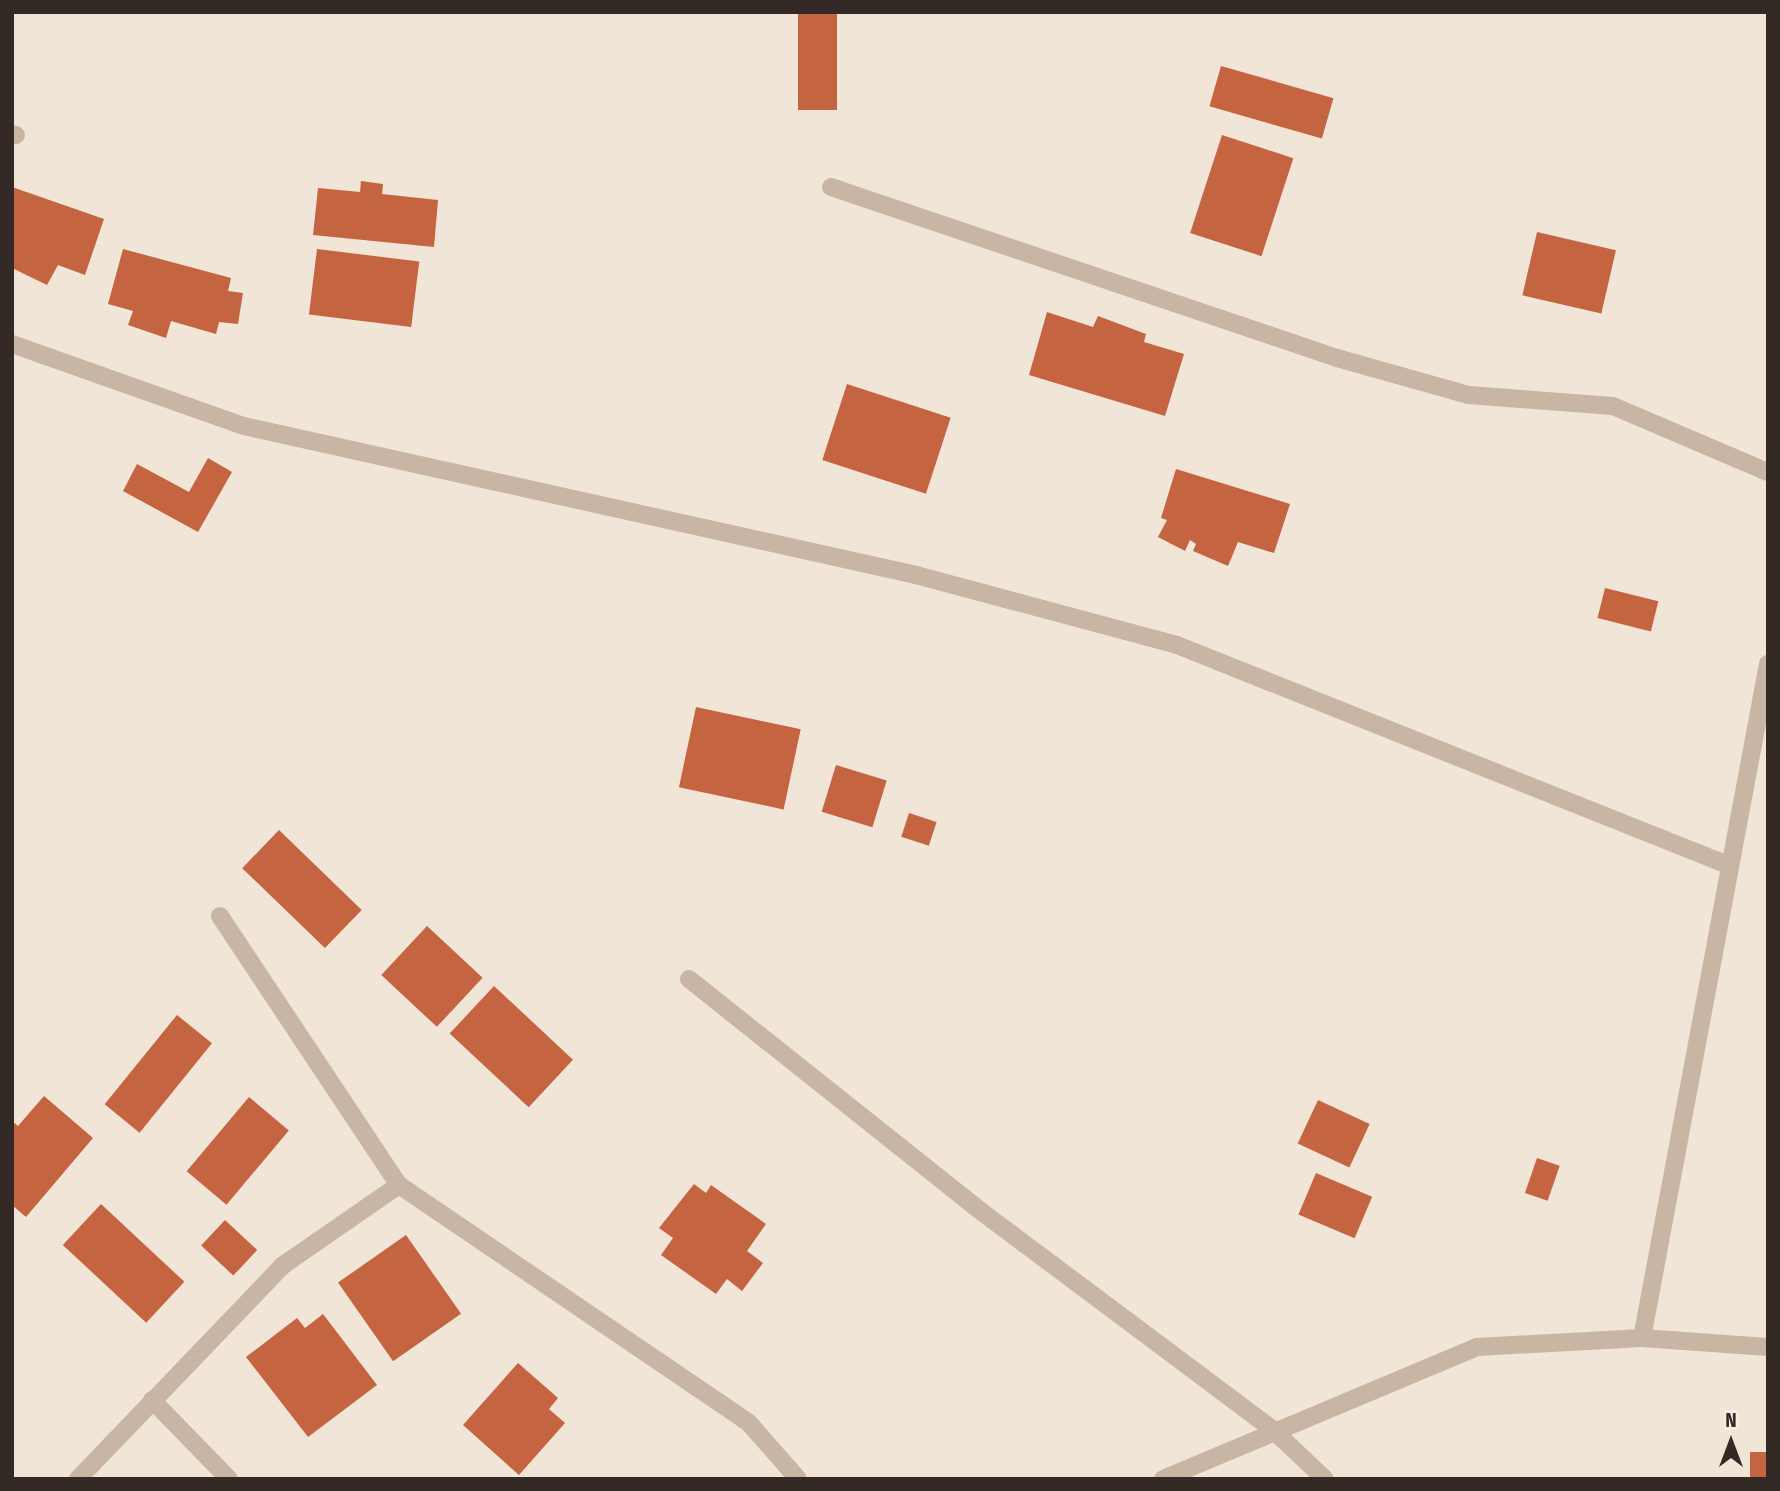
<!DOCTYPE html>
<style>
body{margin:0}
#map{position:relative;width:1780px;height:1491px;overflow:hidden;background:#f0e5d7;font-family:"Fira Sans Condensed",sans-serif}
div>[style]{position:absolute}
.building>*{inset:0;background:#c56441;transform-origin:0 0}
.minor>*{height:18px;margin:-9px;padding:0 9px;transform-origin:9px;border-radius:9px;background:#c8b5a4}
span{translate:-50% -50%;white-space:nowrap;text-align:center;line-height:1.15;-webkit-text-stroke:6px #f8efe3;paint-order:stroke}
.frame{position:absolute;inset:0;border:14px solid #332a25;pointer-events:none}
.north{position:absolute;left:1696px;top:1407px;width:70px;height:70px;-webkit-text-stroke:5px #f8efe3;paint-order:stroke;rotate:0deg;font-size:19px;font-weight:700;line-height:28px;text-align:center;color:#332a25}
.north::after{content:'';display:block;margin:auto;width:24px;height:32px;background:#332a25;clip-path:polygon(50% 0,100% 100%,50% 72%,0 100%)}
</style>
<div id="map">
<div class="building">
<div style="left:798px;top:12px;width:39px;height:98px"></div>
<div style="left:1221px;top:66px;width:117px;height:42px;rotate:16deg"></div>
<div style="left:1222px;top:135px;width:75px;height:103px;rotate:18deg"></div>
<div style="clip-path:polygon(361px 181px,383px 184px,382px 194px,438px 200px,434px 247px,313px 235px,318px 188px,360px 192px)"></div>
<div style="clip-path:polygon(12px 187px,104px 219px,85px 275px,58px 265px,47px 285px,12px 268px)"></div>
<div style="left:1537px;top:232px;width:81px;height:65px;rotate:13deg"></div>
<div style="clip-path:polygon(123px 249px,231px 278px,228px 291px,243px 293px,238px 324px,219px 322px,216px 334px,171px 321px,166px 338px,128px 325px,133px 311px,108px 304px)"></div>
<div style="left:317px;top:249px;width:103px;height:66px;rotate:7deg"></div>
<div style="clip-path:polygon(1047px 312px,1093px 327px,1098px 316px,1146px 334px,1144px 342px,1184px 354px,1165px 416px,1029px 375px)"></div>
<div style="left:847px;top:384px;width:109px;height:80px;rotate:18deg"></div>
<div style="clip-path:polygon(208px 458px,232px 472px,198px 532px,123px 491px,137px 464px,189px 492px)"></div>
<div style="clip-path:polygon(1176px 469px,1290px 504px,1274px 553px,1238px 542px,1228px 566px,1193px 551px,1196px 544px,1190px 540px,1185px 551px,1158px 537px,1167px 520px,1161px 518px)"></div>
<div style="left:1605px;top:588px;width:55px;height:31px;rotate:14deg"></div>
<div style="left:696px;top:707px;width:107px;height:82px;rotate:12deg"></div>
<div style="left:836px;top:765px;width:53px;height:49px;rotate:17deg"></div>
<div style="left:909px;top:813px;width:29px;height:25px;rotate:18deg"></div>
<div style="left:279px;top:830px;width:115px;height:53px;rotate:44deg"></div>
<div style="left:427px;top:926px;width:76px;height:67px;rotate:43deg"></div>
<div style="left:494px;top:986px;width:108px;height:65px;rotate:43deg"></div>
<div style="left:177px;top:1015px;width:45px;height:115px;rotate:39deg"></div>
<div style="clip-path:polygon(44px 1096px,93px 1138px,26px 1217px,12px 1205px,12px 1121px,18px 1126px)"></div>
<div style="left:249px;top:1097px;width:52px;height:97px;rotate:40deg"></div>
<div style="left:1318px;top:1100px;width:57px;height:48px;rotate:25deg"></div>
<div style="left:1537px;top:1158px;width:24px;height:37px;rotate:19deg"></div>
<div style="left:1316px;top:1173px;width:61px;height:45px;rotate:23deg"></div>
<div style="clip-path:polygon(694px 1184px,706px 1193px,711px 1185px,766px 1224px,747px 1251px,763px 1263px,742px 1291px,727px 1279px,716px 1294px,661px 1255px,673px 1238px,659px 1228px)"></div>
<div style="left:101px;top:1204px;width:114px;height:56px;rotate:43deg"></div>
<div style="left:225px;top:1220px;width:44px;height:35px;rotate:43deg"></div>
<div style="left:406px;top:1235px;width:96px;height:83px;rotate:55deg"></div>
<div style="clip-path:polygon(323px 1314px,377px 1385px,308px 1437px,246px 1357px,297px 1318px,305px 1328px)"></div>
<div style="clip-path:polygon(518px 1363px,558px 1398px,549px 1409px,565px 1423px,519px 1475px,463px 1425px)"></div>
<div style="left:1750px;top:1452px;width:18px;height:27px"></div>
</div>
<div class="minor">
<div style="left:12px;top:134px;width:4px;rotate:14deg"></div>
<div style="left:831px;top:187px;width:534px;rotate:18.67deg"></div>
<div style="left:1337px;top:358px;width:137px;rotate:15.7deg"></div>
<div style="left:1469px;top:395px;width:144px;rotate:4.4deg"></div>
<div style="left:1613px;top:406px;width:168px;rotate:23.1deg"></div>
<div style="left:12px;top:344px;width:246px;rotate:19.5deg"></div>
<div style="left:244px;top:426px;width:688px;rotate:12.5deg"></div>
<div style="left:916px;top:575px;width:270px;rotate:15deg"></div>
<div style="left:1177px;top:645px;width:593px;rotate:21.77deg"></div>
<div style="left:220px;top:916px;width:323px;rotate:56.4deg"></div>
<div style="left:399px;top:1185px;width:423px;rotate:34.2deg"></div>
<div style="left:749px;top:1423px;width:74px;rotate:48.8deg"></div>
<div style="left:689px;top:979px;width:364px;rotate:38.5deg"></div>
<div style="left:974px;top:1206px;width:374px;rotate:36.8deg"></div>
<div style="left:1273px;top:1430px;width:71px;rotate:43.3deg"></div>
<div style="left:1642px;top:1338px;width:686px;rotate:-79.41deg"></div>
<div style="left:152px;top:1400px;width:110px;rotate:45.7deg"></div>
<div style="left:78px;top:1479px;width:295px;rotate:-46.2deg"></div>
<div style="left:282px;top:1266px;width:142px;rotate:-34.7deg"></div>
<div style="left:1163px;top:1479px;width:341px;rotate:-22.8deg"></div>
<div style="left:1477px;top:1347px;width:165px;rotate:-3.1deg"></div>
<div style="left:1642px;top:1338px;width:126px;rotate:4.1deg"></div>
</div>
<div class="frame"></div>
<div class="north">N</div>
</div>
